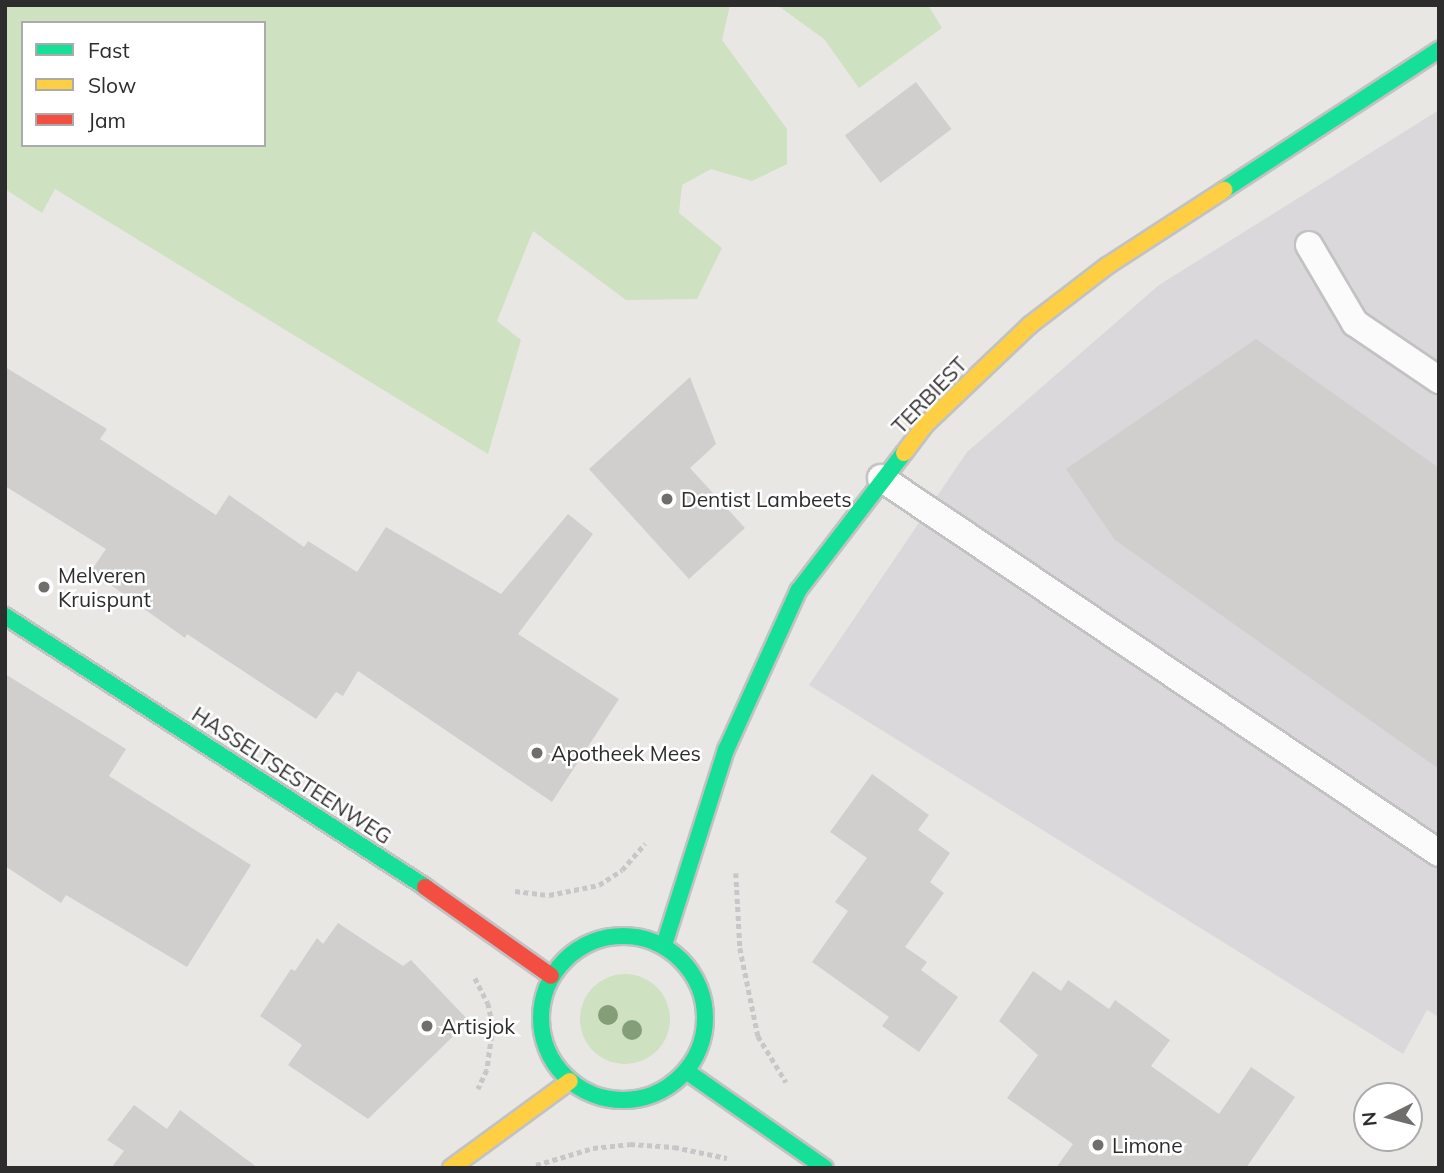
<!DOCTYPE html>
<style>
body{margin:0}
#map{position:relative;width:1444px;height:1173px;overflow:hidden;background:#e9e7e4;font-family:Mulish,sans-serif}
div>[style]{position:absolute}
.industrial>*{inset:0;background:#dad8da}
.green>*{inset:0;background:#cee1c1}
.round{border-radius:50%}
.building>*{inset:0;background:#d1cfcd;transform-origin:0 0}
.path>*{height:4.5px;margin-top:-2.25px;transform-origin:0;background:repeating-linear-gradient(90deg,#c7c7c7 0 5px,transparent 0 8.5px)}
.roads{filter:drop-shadow(2px 0 #c2c2c2) drop-shadow(-2px 0 #c2c2c2) drop-shadow(0 2px #c2c2c2) drop-shadow(0 -2px #c2c2c2)}
.lane>*{height:26px;margin:-13px;padding:0 13px;transform-origin:13px;border-radius:13px;background:#fcfbfb}
.fast>*{height:16px;margin:-8px;padding:0 8px;transform-origin:8px;border-radius:8px;background:#16e098}
.fast>.ring{margin:-8px;padding:0;box-sizing:content-box;background:none;border:16px solid #16e098;border-radius:50%}
.slow>*{height:16px;margin:-8px;padding:0 8px;transform-origin:8px;border-radius:8px;background:#ffcf43}
.jam>*{height:16px;margin:-8px;padding:0 8px;transform-origin:8px;border-radius:8px;background:#f24e42}
.trees>*{width:20px;height:20px;margin:-10px;border-radius:50%;background:#849e7a}
.dots>*{width:19px;height:19px;translate:-50% -50%;box-sizing:border-box;border:4px solid #fff;border-radius:50%}
span{translate:-50% -50%;white-space:nowrap;text-align:center;line-height:1.15;-webkit-text-stroke:5px #fff;paint-order:stroke}
.street-label{font-size:21px;color:#2d2d2d}
.poi-label{font-size:21px;color:#2d2d2d}
.left{translate:0 -50%;text-align:left}
.frame{position:absolute;inset:0;border:7px solid #2d2d2d;pointer-events:none}
.legend{position:absolute;left:21px;top:21px;width:245px;height:126px;box-sizing:border-box;background:#fff;border:2px solid #ababab;margin:0;padding:9px 12px;list-style:none;font-size:21px;color:#2d2d2d}
.legend li{display:flex;align-items:center;gap:14px;height:35px}
.legend b{width:35px;border:2px solid #ababab}
.north{position:absolute;left:1353px;top:1082px;width:70px;height:70px;box-sizing:border-box;background:#fff;border:2px solid #ababab;border-radius:50%;rotate:264deg;font-size:19px;font-weight:700;line-height:28px;text-align:center;color:#2d2d2d}
.north::after{content:'';display:block;margin:auto;width:24px;height:32px;background:#6f6e6d;clip-path:polygon(50% 0,100% 100%,50% 72%,0 100%)}
</style>
<div id="map">
<div class="industrial">
<div style="clip-path:polygon(1439px 110px,1439px 1017px,1427px 1010px,1403px 1054px,809px 685px,967px 452px,1159px 285px)"></div>
</div>
<div class="green">
<div style="clip-path:polygon(evenodd,5px 5px,730px 5px,722px 40px,787px 129px,787px 164px,752px 181px,711px 169px,682px 185px,679px 213px,722px 248px,697px 299px,626px 300px,533px 231px,497px 321px,521px 340px,488px 454px,55px 189px,42px 213px,5px 189px,5px 5px,23px 23px,264px 23px,264px 145px,23px 145px,23px 23px)"></div>
<div style="clip-path:polygon(777px 5px,928px 5px,942px 28px,859px 88px,824px 39px)"></div>
<div class="round" style="left:580px;top:974px;width:90px;height:90px"></div>
</div>
<div class="building">
<div style="left:916px;top:82px;width:59px;height:89px;rotate:53deg"></div>
<div style="clip-path:polygon(1256px 339px,1439px 468px,1439px 769px,1115px 540px,1066px 469px)"></div>
<div style="clip-path:polygon(5px 367px,107px 429px,100px 439px,216px 515px,229px 495px,304px 547px,308px 541px,357px 572px,386px 527px,501px 594px,568px 514px,593px 534px,518px 634px,619px 699px,552px 802px,358px 671px,343px 696px,336px 692px,316px 719px,187px 634px,185px 638px,91px 571px,106px 549px,5px 486px)"></div>
<div style="clip-path:polygon(690px 377px,716px 444px,690px 468px,745px 528px,689px 579px,589px 469px)"></div>
<div style="clip-path:polygon(5px 674px,126px 749px,109px 776px,251px 865px,187px 967px,66px 895px,61px 903px,5px 866px)"></div>
<div style="clip-path:polygon(872px 774px,929px 815px,918px 830px,950px 853px,930px 882px,944px 893px,905px 947px,927px 962px,921px 970px,958px 997px,919px 1052px,882px 1026px,889px 1017px,812px 962px,848px 911px,835px 902px,867px 858px,830px 832px)"></div>
<div style="clip-path:polygon(338px 923px,403px 966px,411px 960px,469px 1021px,368px 1119px,288px 1065px,302px 1045px,260px 1016px,291px 969px,295px 971px,317px 938px,323px 944px)"></div>
<div style="clip-path:polygon(1033px 971px,1061px 991px,1068px 980px,1109px 1009px,1115px 1000px,1170px 1040px,1151px 1066px,1219px 1114px,1251px 1067px,1295px 1097px,1246px 1168px,1056px 1168px,1073px 1144px,1007px 1098px,1038px 1055px,999px 1021px)"></div>
<div style="clip-path:polygon(134px 1105px,167px 1129px,180px 1110px,258px 1168px,111px 1168px,124px 1151px,107px 1140px)"></div>
</div>
<div class="path">
<div style="left:736px;top:873px;width:75px;rotate:86.9deg"></div>
<div style="left:740px;top:948px;width:90px;rotate:78.4deg"></div>
<div style="left:758px;top:1036px;width:54px;rotate:58.7deg"></div>
<div style="left:515px;top:891px;width:34px;rotate:7deg"></div>
<div style="left:549px;top:895px;width:51px;rotate:-11.3deg"></div>
<div style="left:599px;top:885px;width:27px;rotate:-33deg"></div>
<div style="left:622px;top:870px;width:35px;rotate:-49deg"></div>
<div style="left:475px;top:978px;width:28px;rotate:63deg"></div>
<div style="left:488px;top:1003px;width:25px;rotate:78deg"></div>
<div style="left:493px;top:1027px;width:43px;rotate:97.9deg"></div>
<div style="left:487px;top:1070px;width:21px;rotate:115deg"></div>
<div style="left:536px;top:1165px;width:59px;rotate:-16.6deg"></div>
<div style="left:593px;top:1148px;width:37px;rotate:-6deg"></div>
<div style="left:630px;top:1144px;width:44px;rotate:3.9deg"></div>
<div style="left:674px;top:1147px;width:54px;rotate:11.7deg"></div>
</div>
<div class="roads">
<div class="lane">
<div style="left:1309px;top:245px;width:91px;rotate:59.5deg"></div>
<div style="left:1355px;top:323px;width:102px;rotate:34.2deg"></div>
<div style="left:881px;top:478px;width:672px;rotate:33.9deg"></div>
</div>
<div class="fast">
<div style="left:1224px;top:190px;width:257px;rotate:-33.1deg"></div>
<div style="left:5px;top:616px;width:500px;rotate:32.8deg"></div>
<div class="ring" style="left:541px;top:936px;width:148px;height:148px"></div>
<div style="left:664px;top:945px;width:205px;rotate:-72.4deg"></div>
<div style="left:726px;top:750px;width:175px;rotate:-65.6deg"></div>
<div style="left:798px;top:591px;width:174px;rotate:-52.5deg"></div>
<div style="left:686px;top:1071px;width:169px;rotate:34.9deg"></div>
</div>
<div class="slow">
<div style="left:904px;top:453px;width:36px;rotate:-53deg"></div>
<div style="left:926px;top:424px;width:144px;rotate:-43.6deg"></div>
<div style="left:1030px;top:325px;width:97px;rotate:-37.5deg"></div>
<div style="left:1107px;top:266px;width:140px;rotate:-33deg"></div>
<div style="left:451px;top:1168px;width:147px;rotate:-36.2deg"></div>
</div>
<div class="jam">
<div style="left:425px;top:887px;width:154px;rotate:35.2deg"></div>
</div>
</div>
<div class="trees">
<div style="left:608px;top:1015px"></div>
<div style="left:632px;top:1030px"></div>
</div>
<div class="dots">
<div style="left:667px;top:499px;background:#6f6e6d"></div>
<div style="left:44px;top:587px;background:#6f6e6d"></div>
<div style="left:537px;top:753px;background:#6f6e6d"></div>
<div style="left:427px;top:1026px;background:#6f6e6d"></div>
<div style="left:1098px;top:1145px;background:#6f6e6d"></div>
</div>
<div class="street-label">
<span style="left:929px;top:395px;rotate:-46deg">TERBIEST</span>
<span style="left:292px;top:775px;rotate:33deg">HASSELTSESTEENWEG</span>
</div>
<div class="poi-label">
<span class="left" style="left:681px;top:499px">Dentist Lambeets</span>
<span class="left" style="left:58px;top:587px">Melveren<br>Kruispunt</span>
<span class="left" style="left:551px;top:753px">Apotheek Mees</span>
<span class="left" style="left:441px;top:1026px">Artisjok</span>
<span class="left" style="left:1112px;top:1145px">Limone</span>
</div>
<div class="frame"></div>
<ul class="legend">
<li><b style="height:9px;background:#16e098"></b>Fast</li>
<li><b style="height:9px;background:#ffcf43"></b>Slow</li>
<li><b style="height:9px;background:#f24e42"></b>Jam</li>
</ul>
<div class="north">N</div>
</div>
